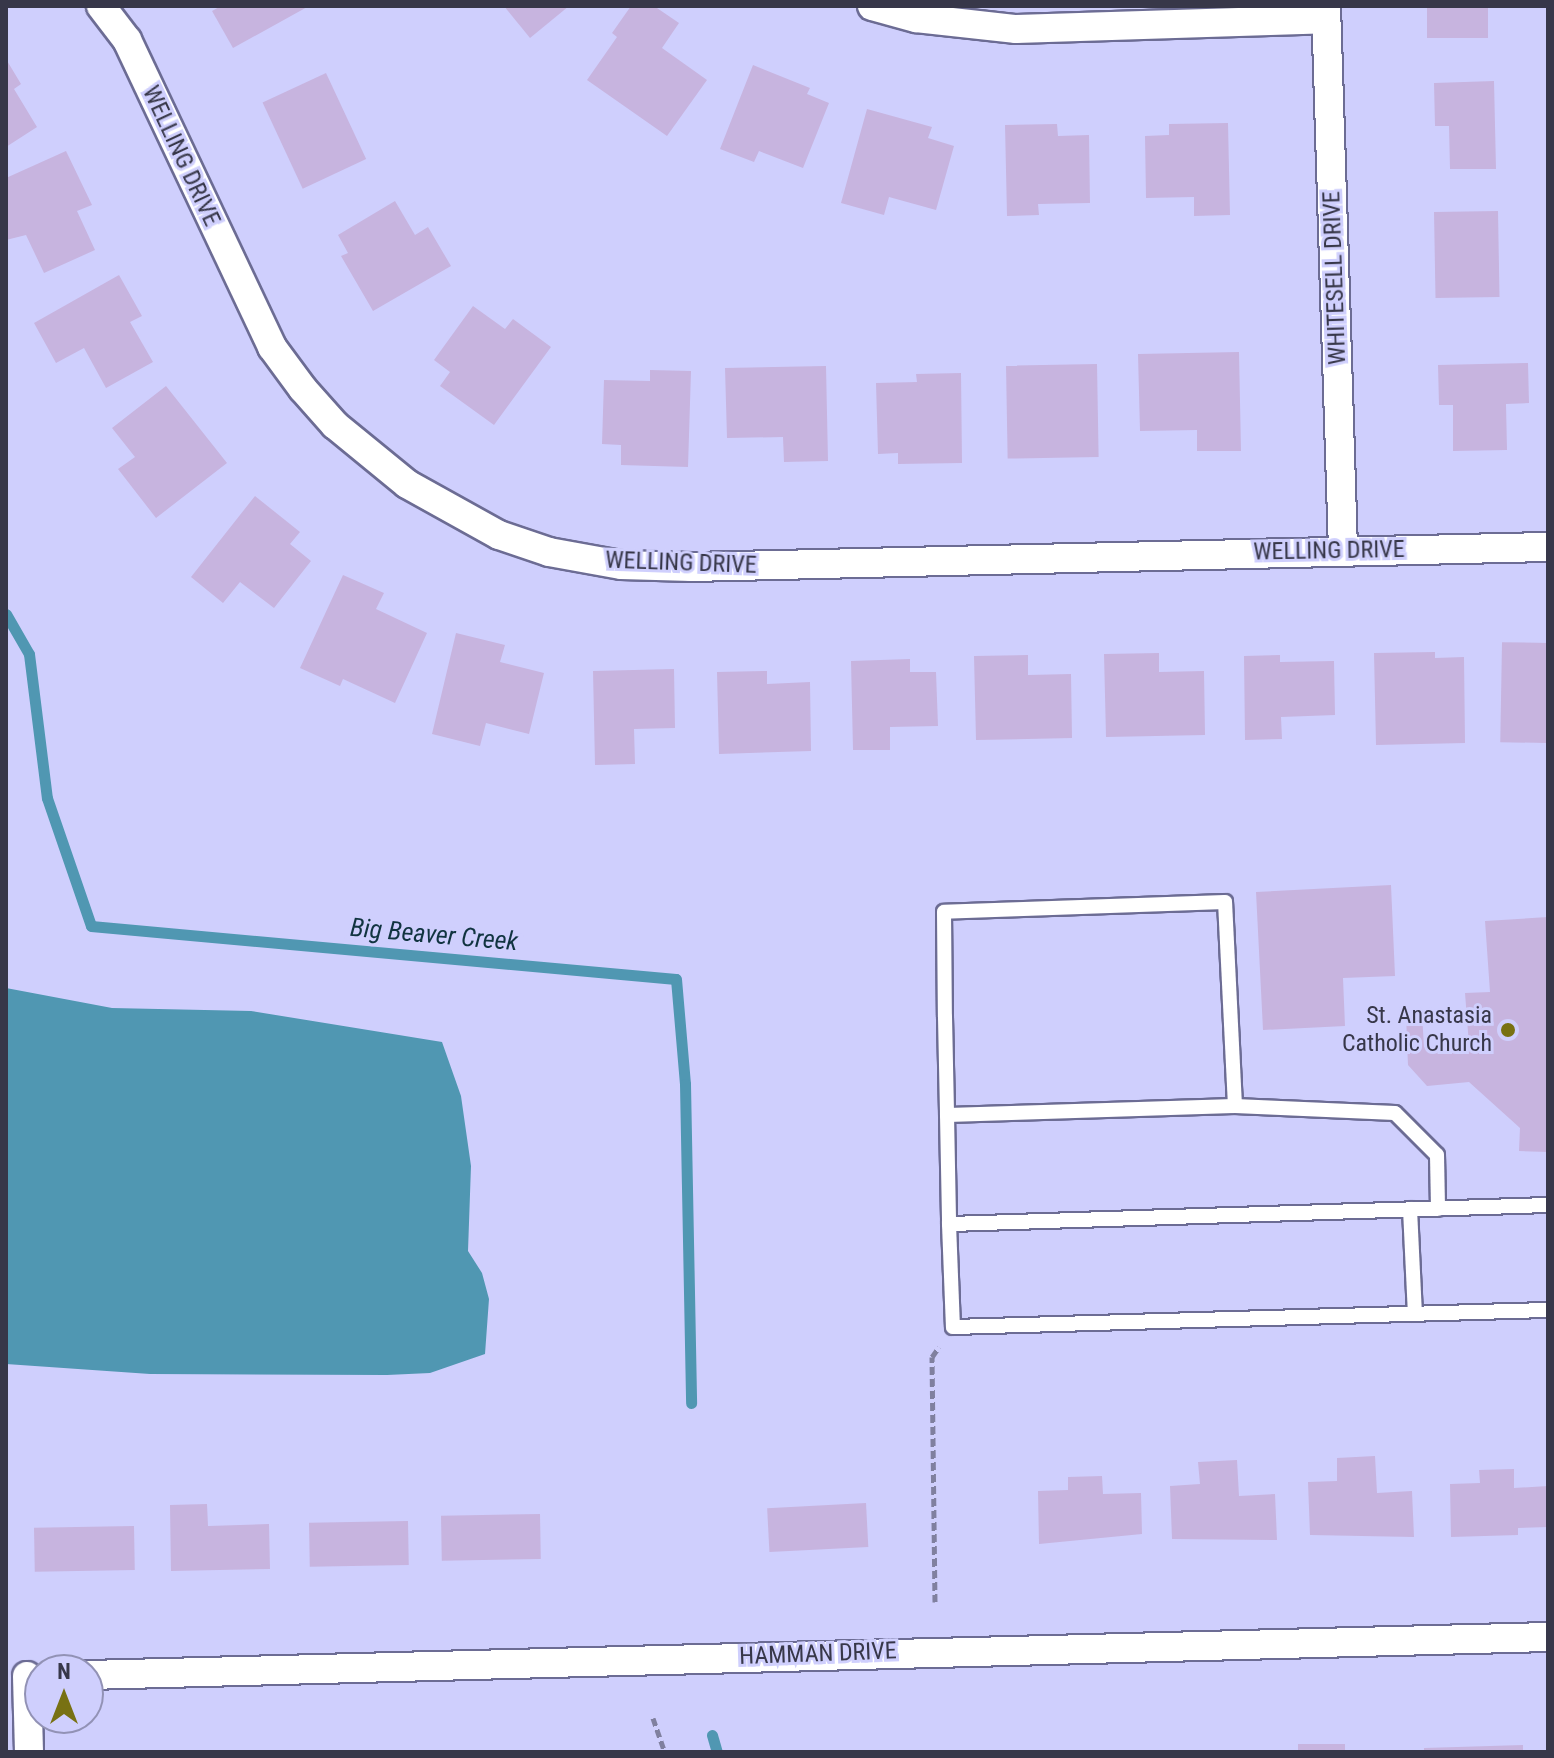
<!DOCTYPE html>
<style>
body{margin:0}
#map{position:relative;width:1554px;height:1758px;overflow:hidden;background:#cfcffd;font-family:"Roboto Condensed",sans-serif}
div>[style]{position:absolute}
.water>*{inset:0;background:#5097b2}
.stream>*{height:11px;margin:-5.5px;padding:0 5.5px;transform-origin:5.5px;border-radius:5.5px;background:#5097b2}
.building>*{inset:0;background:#c7b4df;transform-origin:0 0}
.path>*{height:5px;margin-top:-2.5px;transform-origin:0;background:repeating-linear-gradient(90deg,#80809f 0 8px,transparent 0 12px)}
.roads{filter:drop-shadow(2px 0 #6c6c94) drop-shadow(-2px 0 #6c6c94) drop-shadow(0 2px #6c6c94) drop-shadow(0 -2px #6c6c94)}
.service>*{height:14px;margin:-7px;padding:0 7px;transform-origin:7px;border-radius:7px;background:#fff}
.minor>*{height:28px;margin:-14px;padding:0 14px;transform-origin:14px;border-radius:14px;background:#fff}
.dots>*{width:22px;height:22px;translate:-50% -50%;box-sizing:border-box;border:4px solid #cfcffd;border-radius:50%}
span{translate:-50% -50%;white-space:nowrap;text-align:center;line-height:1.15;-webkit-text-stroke:6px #cfcffd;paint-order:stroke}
.street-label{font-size:24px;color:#373749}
.poi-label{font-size:24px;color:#373749}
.right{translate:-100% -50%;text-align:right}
.water-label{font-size:26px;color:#113440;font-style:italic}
.frame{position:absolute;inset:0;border:8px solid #373749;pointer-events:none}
.north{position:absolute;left:24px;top:1654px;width:80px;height:80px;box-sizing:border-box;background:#cfcffd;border:2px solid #9292b5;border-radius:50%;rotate:0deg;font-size:22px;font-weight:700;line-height:32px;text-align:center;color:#373749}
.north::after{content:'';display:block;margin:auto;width:28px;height:36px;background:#787113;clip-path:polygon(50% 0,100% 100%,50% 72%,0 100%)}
</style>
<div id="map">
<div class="water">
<div style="clip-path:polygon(6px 988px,112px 1008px,251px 1011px,442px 1042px,461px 1096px,471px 1166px,468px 1251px,482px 1273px,489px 1299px,485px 1354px,430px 1373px,387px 1375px,150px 1374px,6px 1364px)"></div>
</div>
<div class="stream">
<div style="left:6px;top:614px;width:46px;rotate:60.1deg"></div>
<div style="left:29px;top:654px;width:145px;rotate:82.9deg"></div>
<div style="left:47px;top:798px;width:135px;rotate:71deg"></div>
<div style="left:91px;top:926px;width:587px;rotate:5.18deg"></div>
<div style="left:676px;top:979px;width:105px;rotate:85.1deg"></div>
<div style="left:685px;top:1084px;width:319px;rotate:88.9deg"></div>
<div style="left:712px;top:1735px;width:18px;rotate:74deg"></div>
</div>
<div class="building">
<div style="clip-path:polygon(221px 6px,309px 6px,233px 48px,212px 11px)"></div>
<div style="clip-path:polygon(504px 6px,569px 6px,530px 38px)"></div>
<div style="clip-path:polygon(631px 6px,654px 6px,679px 23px,662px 48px,707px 80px,667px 136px,587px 80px,617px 37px,612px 33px)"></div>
<div style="left:1427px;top:6px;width:61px;height:32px"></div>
<div style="clip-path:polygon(6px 59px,21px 84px,14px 89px,37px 127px,6px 147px)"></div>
<div style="clip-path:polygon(753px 65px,810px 88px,807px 94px,829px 103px,803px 168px,759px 151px,754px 162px,720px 149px)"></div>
<div style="left:326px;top:73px;width:95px;height:70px;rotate:65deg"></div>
<div style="clip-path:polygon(1494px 81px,1496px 169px,1450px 169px,1449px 126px,1435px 126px,1434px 83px)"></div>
<div style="clip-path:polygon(867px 109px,932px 127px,928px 138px,954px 146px,936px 210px,889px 197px,884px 215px,841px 203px)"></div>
<div style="clip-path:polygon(1228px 123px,1230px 215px,1194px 216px,1194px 197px,1146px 198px,1145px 136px,1169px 135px,1169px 124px)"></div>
<div style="clip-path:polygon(1057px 124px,1058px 136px,1089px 135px,1090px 203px,1038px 204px,1039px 215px,1007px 216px,1005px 125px)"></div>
<div style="clip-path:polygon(66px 151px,92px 205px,77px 211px,95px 250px,44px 273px,26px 235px,6px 240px,6px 178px)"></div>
<div style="clip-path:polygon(395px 201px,415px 235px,428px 227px,451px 266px,373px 311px,341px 256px,348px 253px,338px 235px)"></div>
<div style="left:1498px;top:211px;width:86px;height:64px;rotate:89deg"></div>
<div style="clip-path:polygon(119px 275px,142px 316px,130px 322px,153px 362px,106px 388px,84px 348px,56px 363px,34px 323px)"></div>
<div style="clip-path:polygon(473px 306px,505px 329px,513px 319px,551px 347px,494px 425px,440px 386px,450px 372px,434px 360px)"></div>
<div style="clip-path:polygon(1239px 352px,1241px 451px,1197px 451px,1197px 430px,1140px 431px,1138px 354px)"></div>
<div style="clip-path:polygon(1528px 363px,1529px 403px,1506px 404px,1507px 450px,1453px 451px,1453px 405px,1439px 405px,1438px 365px)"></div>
<div style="left:1097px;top:364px;width:93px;height:91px;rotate:89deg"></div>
<div style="clip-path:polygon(826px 366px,828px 461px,784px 462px,783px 437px,727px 438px,725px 368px)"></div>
<div style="clip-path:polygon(650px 370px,691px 371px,688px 467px,621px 465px,621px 445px,602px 444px,604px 380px,650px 381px)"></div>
<div style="clip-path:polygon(961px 373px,962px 463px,898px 464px,898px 453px,878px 454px,876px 383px,917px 382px,916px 374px)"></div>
<div style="clip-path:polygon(166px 386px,227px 463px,156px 518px,118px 469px,135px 457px,112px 428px)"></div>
<div style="clip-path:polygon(255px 496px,300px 532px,290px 544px,311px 561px,274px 608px,240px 582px,223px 603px,191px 577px)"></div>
<div style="clip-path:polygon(343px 575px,384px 593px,376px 609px,427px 633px,395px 703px,343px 679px,340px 686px,300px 668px)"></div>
<div style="clip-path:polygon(456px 633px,505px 645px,500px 662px,544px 673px,529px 734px,486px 723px,480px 746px,432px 734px)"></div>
<div style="left:1548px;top:643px;width:100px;height:46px;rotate:91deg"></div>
<div style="clip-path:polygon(1435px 652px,1435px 658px,1464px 657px,1465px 743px,1376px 745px,1374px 653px)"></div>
<div style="clip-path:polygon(1159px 653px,1159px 672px,1204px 671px,1205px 735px,1106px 737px,1104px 654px)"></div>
<div style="clip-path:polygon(1028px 655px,1028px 675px,1071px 674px,1072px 738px,976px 740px,974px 656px)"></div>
<div style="clip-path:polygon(1280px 655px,1280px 662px,1334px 661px,1335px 715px,1281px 717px,1282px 739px,1245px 740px,1244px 656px)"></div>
<div style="clip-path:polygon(910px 659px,910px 672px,936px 672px,938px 726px,890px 727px,890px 750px,853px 750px,851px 661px)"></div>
<div style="clip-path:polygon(674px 669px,675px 728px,634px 729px,635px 764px,595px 765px,593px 671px)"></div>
<div style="clip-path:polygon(767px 671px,767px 684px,810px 682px,811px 751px,719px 754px,717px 672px)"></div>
<div style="clip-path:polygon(1391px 885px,1395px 976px,1343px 978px,1345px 1026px,1263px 1030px,1256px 892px)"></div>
<div style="clip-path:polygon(1548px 917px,1548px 1152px,1519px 1151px,1520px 1128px,1469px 1082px,1427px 1086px,1408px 1065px,1406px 1015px,1422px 1014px,1424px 1047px,1469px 1045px,1465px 993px,1490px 992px,1485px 921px)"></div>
<div style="clip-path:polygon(1375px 1456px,1377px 1493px,1412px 1491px,1414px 1537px,1310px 1535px,1308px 1482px,1337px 1481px,1337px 1458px)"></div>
<div style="clip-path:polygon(1237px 1460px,1239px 1496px,1275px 1494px,1277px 1540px,1172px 1539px,1170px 1486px,1200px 1484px,1198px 1462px)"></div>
<div style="clip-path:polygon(1514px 1469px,1514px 1488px,1548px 1486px,1548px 1527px,1518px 1528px,1518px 1535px,1451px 1537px,1450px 1484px,1480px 1483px,1479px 1470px)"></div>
<div style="clip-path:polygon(1102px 1476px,1103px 1494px,1141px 1493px,1142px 1534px,1039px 1544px,1038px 1491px,1068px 1490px,1068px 1477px)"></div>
<div style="left:866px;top:1503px;width:44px;height:99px;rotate:87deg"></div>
<div style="clip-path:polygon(207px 1504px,208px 1526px,269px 1524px,270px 1569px,171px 1571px,170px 1505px)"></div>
<div style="left:540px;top:1514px;width:45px;height:99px;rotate:89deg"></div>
<div style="left:408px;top:1521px;width:44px;height:99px;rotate:89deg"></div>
<div style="left:134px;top:1526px;width:44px;height:100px;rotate:89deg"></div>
<div style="left:1345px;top:1744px;width:8px;height:47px;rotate:90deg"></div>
<div style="clip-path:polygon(1523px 1745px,1523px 1752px,1424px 1752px,1424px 1748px)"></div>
</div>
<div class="path">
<div style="left:935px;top:1602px;width:245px;rotate:-90.7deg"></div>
<div style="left:932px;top:1357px;width:12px;rotate:-55deg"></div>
<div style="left:653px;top:1718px;width:36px;rotate:71deg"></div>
</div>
<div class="roads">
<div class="service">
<div style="left:1235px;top:1106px;width:160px;rotate:2.5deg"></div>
<div style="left:1395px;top:1113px;width:59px;rotate:45deg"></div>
<div style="left:1437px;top:1155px;width:54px;rotate:88.9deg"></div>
<div style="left:947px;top:1115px;width:288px;rotate:-1.8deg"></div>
<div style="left:1235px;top:1106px;width:204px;rotate:-92.8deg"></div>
<div style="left:1225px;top:902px;width:281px;rotate:178deg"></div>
<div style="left:944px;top:912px;width:105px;rotate:89.5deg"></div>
<div style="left:945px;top:1017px;width:98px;rotate:88.8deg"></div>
<div style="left:947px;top:1115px;width:109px;rotate:88.9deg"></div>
<div style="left:1548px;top:1205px;width:599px;rotate:178.18deg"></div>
<div style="left:949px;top:1224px;width:103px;rotate:87.8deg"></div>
<div style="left:953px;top:1327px;width:595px;rotate:-1.64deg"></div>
<div style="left:1410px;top:1209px;width:105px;rotate:87.3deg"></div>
</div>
<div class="minor">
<div style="left:101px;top:6px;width:43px;rotate:52.6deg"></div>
<div style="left:127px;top:40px;width:340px;rotate:64.7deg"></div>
<div style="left:272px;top:347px;width:52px;rotate:53.6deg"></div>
<div style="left:303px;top:389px;width:48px;rotate:48.4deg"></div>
<div style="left:335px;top:425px;width:93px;rotate:39.3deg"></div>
<div style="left:407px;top:484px;width:105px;rotate:29deg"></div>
<div style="left:499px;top:535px;width:53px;rotate:18.8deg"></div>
<div style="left:549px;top:552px;width:73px;rotate:10.2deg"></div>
<div style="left:621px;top:565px;width:70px;rotate:1.6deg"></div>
<div style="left:691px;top:567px;width:857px;rotate:-1.34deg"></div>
<div style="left:872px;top:6px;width:46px;rotate:15.3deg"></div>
<div style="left:916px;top:18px;width:101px;rotate:6.3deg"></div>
<div style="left:1016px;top:29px;width:310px;rotate:-1.8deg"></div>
<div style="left:1326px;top:6px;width:544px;rotate:88.21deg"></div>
<div style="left:88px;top:1675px;width:1460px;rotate:-1.49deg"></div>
<div style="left:27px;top:1676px;width:76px;rotate:88.5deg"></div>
</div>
</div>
<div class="dots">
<div style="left:1508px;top:1030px;background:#787113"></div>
</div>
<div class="street-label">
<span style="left:181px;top:156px;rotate:65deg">WELLING DRIVE</span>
<span style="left:1335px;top:278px;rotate:-92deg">WHITESELL DRIVE</span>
<span style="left:1329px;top:551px;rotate:-1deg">WELLING DRIVE</span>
<span style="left:681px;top:563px;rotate:2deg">WELLING DRIVE</span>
<span style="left:818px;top:1654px;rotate:-2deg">HAMMAN DRIVE</span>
</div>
<div class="poi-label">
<span class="right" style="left:1492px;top:1030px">St. Anastasia<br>Catholic Church</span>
</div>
<div class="water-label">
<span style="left:434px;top:935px;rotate:5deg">Big Beaver Creek</span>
</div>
<div class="frame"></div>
<div class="north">N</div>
</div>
